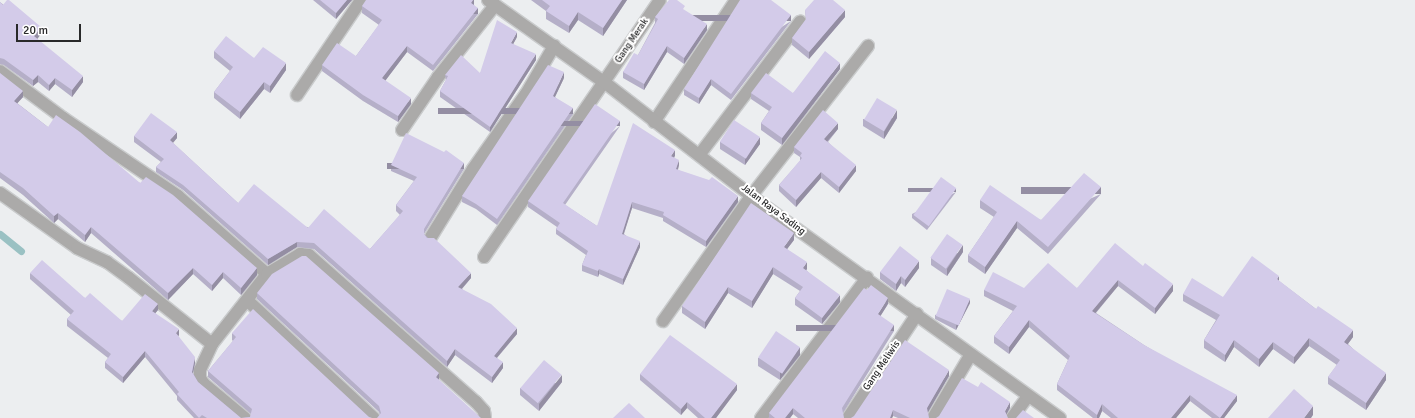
<!DOCTYPE html>
<style>
body{margin:0}
#map{position:relative;width:1415px;height:418px;overflow:hidden;background:#eceef0;font-family:Signika,sans-serif}
div>[style]{position:absolute}
.stream>*{height:7px;margin:-3.5px;padding:0 3.5px;transform-origin:3.5px;border-radius:3.5px;background:#9ac1c3}
.roads{filter:drop-shadow(1px 0 #c9cbcc) drop-shadow(-1px 0 #c9cbcc) drop-shadow(0 1px #c9cbcc) drop-shadow(0 -1px #c9cbcc)}
.minor>*{height:12px;margin:-6px;padding:0 6px;transform-origin:6px;border-radius:6px;background:#abaaa9}
.tertiary>*{height:12px;margin:-6px;padding:0 6px;transform-origin:6px;border-radius:6px;background:#abaaa9}
.wall>*{inset:0;background:#b5afc8}
.shaded-wall>*{inset:0;background:#948ea3;transform-origin:0 0}
.building>*{inset:0;background:#d3cbe9;transform-origin:0 0}
span{translate:-50% -50%;white-space:nowrap;text-align:center;line-height:1.15;-webkit-text-stroke:4px #fff;paint-order:stroke}
.street-label{font-size:10px;color:#29292a}
.scale{position:absolute;left:16px;top:24px;width:65px;height:18px;box-sizing:border-box;border:2px solid #29292a;border-top:0;padding-left:5px;font-size:12px;line-height:14px;white-space:nowrap;color:#29292a;-webkit-text-stroke:3px #fff;paint-order:stroke}
</style>
<div id="map">
<div class="stream">
<div style="left:0;top:234px;width:27px;rotate:39deg"></div>
</div>
<div class="roads">
<div class="minor">
<div style="left:0;top:71px;width:79px;rotate:36.7deg"></div>
<div style="left:63px;top:118px;width:139px;rotate:34.1deg"></div>
<div style="left:178px;top:196px;width:118px;rotate:41.2deg"></div>
<div style="left:297px;top:95px;width:115px;rotate:-56deg"></div>
<div style="left:654px;top:122px;width:147px;rotate:-56.1deg"></div>
<div style="left:402px;top:130px;width:64px;rotate:-55.8deg"></div>
<div style="left:438px;top:77px;width:92px;rotate:-51.6deg"></div>
<div style="left:700px;top:154px;width:166px;rotate:-52.9deg"></div>
<div style="left:0;top:193px;width:95px;rotate:35.5deg"></div>
<div style="left:77px;top:248px;width:33px;rotate:25deg"></div>
<div style="left:107px;top:262px;width:27px;rotate:36deg"></div>
<div style="left:129px;top:278px;width:106px;rotate:38.5deg"></div>
<div style="left:431px;top:237px;width:80px;rotate:-58.3deg"></div>
<div style="left:473px;top:169px;width:92px;rotate:-54.8deg"></div>
<div style="left:526px;top:94px;width:56px;rotate:-59.7deg"></div>
<div style="left:484px;top:257px;width:311px;rotate:-55.6deg"></div>
<div style="left:248px;top:301px;width:172px;rotate:42.9deg"></div>
<div style="left:663px;top:321px;width:154px;rotate:-54.8deg"></div>
<div style="left:752px;top:195px;width:189px;rotate:-52.1deg"></div>
<div style="left:245px;top:418px;width:53px;rotate:-140.3deg"></div>
<div style="left:204px;top:384px;width:7px;rotate:-124deg"></div>
<div style="left:200px;top:378px;width:8px;rotate:-90deg"></div>
<div style="left:200px;top:370px;width:29px;rotate:-65deg"></div>
<div style="left:212px;top:344px;width:89px;rotate:-51.8deg"></div>
<div style="left:267px;top:274px;width:39px;rotate:-31deg"></div>
<div style="left:300px;top:254px;width:9px;rotate:6deg"></div>
<div style="left:309px;top:255px;width:222px;rotate:41.4deg"></div>
<div style="left:476px;top:402px;width:12px;rotate:48deg"></div>
<div style="left:484px;top:411px;width:7px;rotate:82deg"></div>
<div style="left:761px;top:418px;width:176px;rotate:-52.9deg"></div>
<div style="left:848px;top:418px;width:125px;rotate:-56.4deg"></div>
<div style="left:933px;top:418px;width:74px;rotate:-59.3deg"></div>
<div style="left:1012px;top:418px;width:27px;rotate:-54deg"></div>
</div>
<div class="tertiary">
<div style="left:488px;top:0;width:142px;rotate:35.3deg"></div>
<div style="left:604px;top:82px;width:200px;rotate:37.7deg"></div>
<div style="left:762px;top:204px;width:367px;rotate:35.7deg"></div>
</div>
</div>
<div class="wall">
<div style="clip-path:polygon(313px 0,352px 0,336px 19px)"></div>
<div style="clip-path:polygon(474px 0,474px 5px,478px 14px,433px 71px,407px 52px,385px 81px,411px 104px,398px 122px,363px 101px,322px 71px,322px 65px,356px 56px,379px 25px,362px 13px,362px 6px)"></div>
<div style="clip-path:polygon(531px 0,627px 0,603px 36px,578px 20px,569px 33px,546px 19px,546px 11px)"></div>
<div style="clip-path:polygon(0 2px,41px 34px,37px 39px,83px 82px,72px 97px,55px 84px,49px 91px,38px 82px,33px 86px,4px 65px,0 64px)"></div>
<div style="clip-path:polygon(805px 10px,845px 17px,809px 59px,792px 45px,792px 38px,806px 20px)"></div>
<div style="clip-path:polygon(685px 11px,707px 30px,684px 64px,667px 52px,644px 90px,623px 78px,623px 72px,638px 55px,655px 23px,655px 17px)"></div>
<div style="clip-path:polygon(791px 21px,731px 100px,711px 85px,699px 104px,684px 95px,684px 89px)"></div>
<div style="clip-path:polygon(517px 37px,513px 44px,536px 60px,490px 132px,440px 97px,440px 91px,446px 80px,445px 75px,480px 73px)"></div>
<div style="clip-path:polygon(214px 51px,254px 58px,286px 70px,270px 93px,264px 89px,240px 119px,214px 98px,214px 92px,230px 71px,214px 58px)"></div>
<div style="clip-path:polygon(840px 69px,782px 145px,761px 130px,761px 123px,769px 111px,751px 99px,751px 93px,793px 93px)"></div>
<div style="clip-path:polygon(0 73px,23px 97px,17px 103px,48px 127px,140px 183px,257px 275px,241px 295px,223px 278px,212px 291px,193px 274px,168px 300px,91px 233px,85px 242px,58px 219px,54px 223px,23px 195px,0 178px)"></div>
<div style="clip-path:polygon(564px 78px,555px 97px,573px 114px,497px 225px,476px 209px,462px 202px,462px 196px)"></div>
<div style="clip-path:polygon(897px 118px,884px 139px,863px 126px,863px 119px)"></div>
<div style="clip-path:polygon(620px 126px,565px 205px,597px 226px,675px 156px,674px 157px,679px 165px,678px 170px,738px 202px,706px 247px,663px 221px,663px 218px,632px 208px,624px 234px,640px 247px,623px 285px,599px 274px,598px 277px,582px 271px,582px 265px,586px 255px,556px 234px,556px 229px,557px 227px,528px 207px,528px 201px)"></div>
<div style="clip-path:polygon(838px 129px,828px 142px,856px 171px,839px 193px,821px 178px,796px 207px,779px 191px,779px 185px,800px 161px,800px 157px,794px 153px,794px 147px)"></div>
<div style="clip-path:polygon(134px 136px,177px 138px,173px 143px,238px 203px,370px 249px,400px 215px,396px 211px,396px 205px,414px 181px,391px 171px,391px 165px,464px 169px,424px 234px,471px 278px,462px 289px,517px 334px,497px 358px,503px 368px,492px 383px,455px 355px,447px 367px,314px 249px,297px 247px,268px 265px,183px 190px,156px 172px,156px 167px,161px 162px,134px 142px)"></div>
<div style="clip-path:polygon(720px 142px,760px 144px,745px 165px,720px 149px)"></div>
<div style="clip-path:polygon(956px 192px,927px 230px,912px 218px,912px 214px)"></div>
<div style="clip-path:polygon(1101px 194px,1048px 254px,1017px 228px,985px 274px,968px 262px,968px 255px,994px 217px,980px 208px,980px 200px,1041px 220px)"></div>
<div style="clip-path:polygon(794px 240px,787px 249px,807px 269px,806px 270px,840px 302px,822px 324px,795px 305px,795px 298px,800px 291px,773px 274px,752px 308px,728px 293px,705px 329px,682px 313px,682px 306px)"></div>
<div style="clip-path:polygon(963px 252px,947px 276px,931px 265px,931px 258px)"></div>
<div style="clip-path:polygon(1143px 266px,1173px 291px,1155px 314px,1118px 286px,1096px 313px,1144px 345px,1237px 401px,1224px 418px,1212px 418px,1190px 401px,1176px 418px,1111px 418px,1102px 411px,1099px 418px,1093px 418px,1057px 390px,1057px 384px,1068px 360px,1029px 327px,1009px 354px,994px 343px,994px 336px,1013px 311px,984px 296px,984px 290px,1024px 288px,1077px 288px)"></div>
<div style="clip-path:polygon(919px 268px,905px 287px,901px 283px,896px 291px,880px 279px,880px 272px)"></div>
<div style="clip-path:polygon(30px 273px,85px 298px,122px 321px,158px 310px,155px 313px,179px 335px,178px 336px,195px 363px,193px 373px,198px 382px,241px 418px,250px 417px,251px 414px,208px 377px,208px 371px,233px 341px,232px 340px,232px 333px,369px 417px,372px 418px,194px 418px,177px 400px,177px 396px,145px 357px,123px 383px,105px 368px,105px 362px,108px 358px,67px 326px,67px 319px,71px 315px,30px 279px)"></div>
<div style="clip-path:polygon(1279px 281px,1353px 337px,1348px 344px,1386px 380px,1366px 410px,1328px 384px,1328px 377px,1337px 365px,1309px 346px,1294px 364px,1273px 349px,1259px 367px,1234px 347px,1225px 362px,1204px 348px,1204px 340px,1216px 320px,1183px 301px,1183px 294px,1223px 297px)"></div>
<div style="clip-path:polygon(257px 293px,439px 379px,380px 415px,379px 412px,257px 299px)"></div>
<div style="clip-path:polygon(970px 303px,956px 330px,935px 319px,935px 315px)"></div>
<div style="clip-path:polygon(888px 304px,880px 316px,894px 331px,843px 413px,844px 418px,798px 418px,793px 414px,790px 418px,769px 418px,769px 413px)"></div>
<div style="clip-path:polygon(800px 355px,780px 380px,758px 366px,758px 358px)"></div>
<div style="clip-path:polygon(640px 374px,737px 390px,716px 418px,698px 418px,687px 408px,681px 415px,640px 380px)"></div>
<div style="clip-path:polygon(949px 376px,928px 412px,929px 418px,898px 418px,893px 416px,892px 418px,851px 418px)"></div>
<div style="clip-path:polygon(562px 382px,539px 411px,520px 395px,520px 388px)"></div>
</div>
<div class="shaded-wall">
<div style="clip-path:polygon(347px 0,352px 0,336px 19px,336px 13px)"></div>
<div style="clip-path:polygon(473px 0,474px 0,474px 5px,471px 3px)"></div>
<div style="clip-path:polygon(622px 0,627px 0,603px 36px,603px 28px)"></div>
<div style="left:478px;top:8px;width:6px;height:73px;rotate:90deg"></div>
<div style="clip-path:polygon(845px 10px,845px 17px,809px 59px,809px 52px)"></div>
<div style="clip-path:polygon(578px 12px,578px 20px,569px 33px,569px 26px)"></div>
<div style="left:791px;top:15px;width:6px;height:99px;rotate:90deg"></div>
<div style="clip-path:polygon(707px 24px,707px 30px,684px 64px,684px 58px)"></div>
<div style="clip-path:polygon(41px 27px,41px 34px,34px 43px,34px 36px)"></div>
<div style="clip-path:polygon(517px 32px,517px 37px,511px 48px,511px 43px)"></div>
<div style="clip-path:polygon(407px 46px,407px 52px,382px 85px,382px 78px)"></div>
<div style="clip-path:polygon(667px 46px,667px 52px,644px 90px,644px 84px)"></div>
<div style="clip-path:polygon(536px 54px,536px 60px,490px 132px,490px 127px)"></div>
<div style="clip-path:polygon(286px 63px,286px 70px,270px 93px,270px 86px)"></div>
<div style="clip-path:polygon(840px 63px,840px 69px,782px 145px,782px 138px)"></div>
<div style="clip-path:polygon(564px 72px,564px 78px,553px 101px,553px 96px)"></div>
<div style="clip-path:polygon(38px 75px,38px 82px,33px 86px,33px 80px)"></div>
<div style="clip-path:polygon(83px 76px,83px 82px,72px 97px,72px 90px)"></div>
<div style="clip-path:polygon(55px 78px,55px 84px,49px 91px,49px 85px)"></div>
<div style="clip-path:polygon(711px 79px,711px 85px,699px 104px,699px 98px)"></div>
<div style="clip-path:polygon(264px 82px,264px 89px,240px 119px,240px 112px)"></div>
<div style="clip-path:polygon(23px 91px,23px 97px,14px 107px,14px 101px)"></div>
<div style="clip-path:polygon(411px 98px,411px 104px,398px 122px,398px 116px)"></div>
<div style="left:573px;top:108px;width:6px;height:135px;rotate:90deg"></div>
<div style="clip-path:polygon(897px 110px,897px 118px,884px 139px,884px 132px)"></div>
<div style="left:620px;top:121px;width:5px;height:100px;rotate:90deg"></div>
<div style="clip-path:polygon(838px 123px,838px 129px,824px 145px,824px 139px)"></div>
<div style="clip-path:polygon(177px 132px,177px 138px,170px 146px,170px 140px)"></div>
<div style="clip-path:polygon(760px 137px,760px 144px,745px 165px,745px 158px)"></div>
<div style="clip-path:polygon(675px 150px,675px 156px,671px 162px,671px 156px)"></div>
<div style="clip-path:polygon(679px 160px,679px 165px,676px 175px,676px 169px)"></div>
<div style="left:464px;top:163px;width:6px;height:77px;rotate:90deg"></div>
<div style="clip-path:polygon(856px 165px,856px 171px,839px 193px,839px 187px)"></div>
<div style="clip-path:polygon(821px 172px,821px 178px,796px 207px,796px 200px)"></div>
<div style="left:1101px;top:187px;width:7px;height:80px;rotate:90deg"></div>
<div style="left:956px;top:188px;width:4px;height:48px;rotate:90deg"></div>
<div style="clip-path:polygon(738px 196px,738px 202px,706px 247px,706px 241px)"></div>
<div style="clip-path:polygon(632px 202px,632px 208px,622px 239px,622px 234px)"></div>
<div style="clip-path:polygon(58px 213px,58px 219px,54px 223px,54px 216px)"></div>
<div style="clip-path:polygon(1017px 221px,1017px 228px,985px 274px,985px 267px)"></div>
<div style="clip-path:polygon(91px 227px,91px 233px,85px 242px,85px 235px)"></div>
<div style="clip-path:polygon(794px 233px,794px 240px,784px 253px,784px 247px)"></div>
<div style="clip-path:polygon(640px 241px,640px 247px,623px 285px,623px 279px)"></div>
<div style="clip-path:polygon(297px 242px,297px 247px,268px 265px,268px 259px)"></div>
<div style="clip-path:polygon(963px 245px,963px 252px,947px 276px,947px 269px)"></div>
<div style="clip-path:polygon(919px 261px,919px 268px,905px 287px,905px 280px)"></div>
<div style="clip-path:polygon(807px 262px,807px 269px,803px 274px,803px 268px)"></div>
<div style="clip-path:polygon(773px 267px,773px 274px,752px 308px,752px 301px)"></div>
<div style="clip-path:polygon(193px 268px,193px 274px,168px 300px,168px 293px)"></div>
<div style="clip-path:polygon(257px 268px,257px 275px,241px 295px,241px 288px)"></div>
<div style="clip-path:polygon(599px 269px,599px 274px,598px 277px,598px 271px)"></div>
<div style="clip-path:polygon(223px 272px,223px 278px,212px 291px,212px 285px)"></div>
<div style="clip-path:polygon(471px 273px,471px 278px,458px 293px,458px 287px)"></div>
<div style="clip-path:polygon(901px 276px,901px 283px,896px 291px,896px 284px)"></div>
<div style="clip-path:polygon(1279px 276px,1279px 283px,1277px 279px)"></div>
<div style="clip-path:polygon(1118px 280px,1118px 286px,1092px 317px,1092px 311px)"></div>
<div style="clip-path:polygon(1173px 284px,1173px 291px,1155px 314px,1155px 308px)"></div>
<div style="clip-path:polygon(728px 287px,728px 293px,705px 329px,705px 322px)"></div>
<div style="clip-path:polygon(840px 295px,840px 302px,822px 324px,822px 318px)"></div>
<div style="clip-path:polygon(888px 298px,888px 304px,878px 320px,878px 314px)"></div>
<div style="clip-path:polygon(970px 299px,970px 303px,956px 330px,956px 326px)"></div>
<div style="clip-path:polygon(158px 304px,158px 310px,152px 317px,152px 311px)"></div>
<div style="clip-path:polygon(1029px 320px,1029px 327px,1009px 354px,1009px 347px)"></div>
<div style="left:894px;top:325px;width:6px;height:98px;rotate:90deg"></div>
<div style="clip-path:polygon(517px 328px,517px 334px,494px 361px,494px 356px)"></div>
<div style="clip-path:polygon(179px 329px,179px 335px,176px 339px,176px 333px)"></div>
<div style="clip-path:polygon(1353px 330px,1353px 337px,1344px 349px,1344px 342px)"></div>
<div style="clip-path:polygon(1309px 338px,1309px 346px,1294px 364px,1294px 357px)"></div>
<div style="clip-path:polygon(1234px 340px,1234px 347px,1225px 362px,1225px 355px)"></div>
<div style="clip-path:polygon(1273px 342px,1273px 349px,1259px 367px,1259px 359px)"></div>
<div style="clip-path:polygon(800px 347px,800px 355px,780px 380px,780px 373px)"></div>
<div style="clip-path:polygon(455px 349px,455px 355px,447px 367px,447px 361px)"></div>
<div style="clip-path:polygon(145px 351px,145px 357px,123px 383px,123px 377px)"></div>
<div style="clip-path:polygon(195px 357px,195px 363px,192px 378px,192px 372px)"></div>
<div style="clip-path:polygon(503px 362px,503px 368px,492px 383px,492px 377px)"></div>
<div style="clip-path:polygon(949px 370px,949px 376px,927px 414px,927px 408px)"></div>
<div style="clip-path:polygon(439px 373px,439px 379px,436px 384px,436px 377px)"></div>
<div style="clip-path:polygon(1386px 373px,1386px 380px,1366px 410px,1366px 403px)"></div>
<div style="clip-path:polygon(562px 375px,562px 382px,539px 411px,539px 404px)"></div>
<div style="clip-path:polygon(737px 384px,737px 390px,716px 418px,711px 418px)"></div>
<div style="clip-path:polygon(1190px 395px,1190px 401px,1176px 418px,1171px 418px)"></div>
<div style="clip-path:polygon(1237px 395px,1237px 401px,1224px 418px,1220px 418px)"></div>
<div style="clip-path:polygon(687px 402px,687px 408px,681px 415px,681px 409px)"></div>
<div style="clip-path:polygon(1010px 402px,1010px 408px,1005px 417px,1005px 411px)"></div>
<div style="clip-path:polygon(1102px 404px,1102px 411px,1099px 418px,1097px 418px,1097px 415px)"></div>
<div style="clip-path:polygon(1313px 406px,1313px 415px,1311px 418px,1304px 418px)"></div>
<div style="clip-path:polygon(793px 408px,793px 414px,790px 418px,785px 418px)"></div>
<div style="clip-path:polygon(893px 410px,893px 416px,892px 418px,890px 418px)"></div>
</div>
<div class="building">
<div style="clip-path:polygon(7px 0,9px 0,41px 27px,34px 36px,83px 76px,72px 90px,55px 78px,49px 85px,38px 75px,33px 80px,4px 59px,0 58px,0 2px,3px 5px)"></div>
<div style="clip-path:polygon(320px 0,347px 0,336px 13px)"></div>
<div style="clip-path:polygon(366px 0,473px 0,471px 3px,478px 8px,433px 65px,407px 46px,382px 78px,411px 98px,398px 116px,363px 95px,322px 65px,337px 43px,356px 56px,382px 20px,362px 6px)"></div>
<div style="clip-path:polygon(542px 0,622px 0,603px 28px,578px 12px,569px 26px,546px 11px,550px 6px)"></div>
<div style="clip-path:polygon(669px 0,677px 0,685px 6px,683px 9px,707px 24px,684px 58px,667px 46px,644px 84px,623px 72px,634px 53px,638px 55px,658px 19px,655px 17px)"></div>
<div style="clip-path:polygon(740px 0,771px 0,791px 15px,731px 94px,711px 79px,699px 98px,684px 89px)"></div>
<div style="clip-path:polygon(814px 0,833px 0,845px 10px,809px 52px,792px 38px,806px 19px,805px 10px)"></div>
<div style="clip-path:polygon(497px 20px,517px 32px,511px 43px,536px 54px,490px 127px,440px 91px,448px 76px,445px 75px,461px 55px,480px 73px)"></div>
<div style="clip-path:polygon(226px 36px,254px 58px,263px 47px,286px 63px,270px 86px,264px 82px,240px 112px,214px 92px,233px 67px,214px 51px)"></div>
<div style="clip-path:polygon(825px 51px,840px 63px,782px 138px,761px 123px,772px 107px,751px 93px,766px 73px,793px 93px)"></div>
<div style="clip-path:polygon(548px 65px,564px 72px,553px 96px,573px 108px,497px 219px,476px 204px,462px 196px)"></div>
<div style="clip-path:polygon(0 73px,23px 91px,14px 101px,48px 127px,56px 115px,80px 132px,140px 183px,146px 177px,173px 195px,257px 268px,241px 288px,223px 272px,212px 285px,193px 268px,168px 293px,91px 227px,85px 235px,58px 213px,54px 216px,23px 188px,0 172px)"></div>
<div style="left:877px;top:98px;width:23px;height:25px;rotate:31deg"></div>
<div style="clip-path:polygon(595px 104px,620px 121px,563px 203px,597px 226px,633px 123px,675px 150px,671px 156px,679px 160px,676px 169px,709px 180px,712px 177px,738px 196px,706px 241px,663px 215px,664px 212px,632px 202px,622px 234px,640px 241px,623px 279px,599px 269px,598px 271px,582px 265px,588px 251px,556px 229px,560px 223px,528px 201px)"></div>
<div style="clip-path:polygon(823px 110px,838px 123px,824px 139px,856px 165px,839px 187px,821px 172px,796px 200px,779px 185px,802px 158px,800px 156px,802px 153px,794px 147px)"></div>
<div style="clip-path:polygon(151px 113px,177px 132px,170px 140px,238px 203px,254px 184px,308px 228px,324px 209px,370px 249px,403px 211px,396px 205px,417px 177px,391px 165px,406px 133px,444px 152px,446px 150px,464px 163px,424px 229px,424px 234px,427px 238px,434px 238px,471px 273px,458px 287px,491px 304px,517px 328px,494px 356px,503px 362px,492px 377px,455px 349px,447px 361px,314px 243px,297px 242px,268px 259px,183px 185px,156px 167px,164px 159px,134px 136px)"></div>
<div style="left:734px;top:120px;width:31px;height:26px;rotate:33deg"></div>
<div style="clip-path:polygon(1084px 173px,1101px 187px,1048px 247px,1017px 221px,985px 267px,968px 255px,997px 212px,980px 200px,990px 185px,1041px 220px)"></div>
<div style="left:941px;top:177px;width:19px;height:47px;rotate:36deg"></div>
<div style="clip-path:polygon(751px 203px,794px 233px,784px 247px,807px 262px,803px 268px,840px 295px,822px 318px,795px 298px,803px 287px,773px 267px,752px 301px,728px 287px,705px 322px,682px 306px)"></div>
<div style="left:947px;top:234px;width:19px;height:29px;rotate:35deg"></div>
<div style="clip-path:polygon(1115px 243px,1143px 266px,1145px 263px,1173px 284px,1155px 308px,1118px 280px,1092px 311px,1144px 345px,1237px 395px,1220px 418px,1190px 395px,1171px 418px,1118px 418px,1102px 404px,1097px 415px,1057px 384px,1070px 356px,1029px 320px,1009px 347px,994px 336px,1017px 306px,984px 290px,993px 272px,1024px 288px,1048px 263px,1077px 288px)"></div>
<div style="clip-path:polygon(900px 246px,919px 261px,905px 280px,901px 276px,896px 284px,880px 272px)"></div>
<div style="clip-path:polygon(302px 256px,306px 256px,439px 373px,436px 377px,481px 418px,377px 418px,381px 413px,379px 406px,257px 293px,272px 274px)"></div>
<div style="clip-path:polygon(1252px 256px,1279px 276px,1277px 279px,1316px 309px,1318px 306px,1353px 330px,1344px 342px,1386px 373px,1366px 403px,1328px 377px,1340px 360px,1309px 338px,1294px 357px,1273px 342px,1259px 359px,1234px 340px,1225px 355px,1204px 340px,1220px 315px,1183px 294px,1192px 278px,1223px 297px)"></div>
<div style="clip-path:polygon(42px 260px,85px 298px,90px 293px,122px 321px,145px 294px,158px 304px,152px 311px,179px 329px,176px 333px,195px 357px,192px 372px,198px 382px,241px 418px,250px 417px,252px 409px,208px 371px,236px 337px,232px 333px,253px 309px,369px 417px,372px 418px,207px 418px,202px 415px,199px 418px,177px 394px,179px 392px,145px 351px,123px 377px,105px 362px,111px 354px,67px 319px,74px 311px,30px 273px)"></div>
<div style="clip-path:polygon(871px 285px,888px 298px,878px 314px,894px 325px,842px 408px,844px 418px,805px 418px,793px 408px,785px 418px,775px 418px,769px 413px,864px 288px,867px 290px)"></div>
<div style="left:947px;top:289px;width:25px;height:29px;rotate:23deg"></div>
<div style="left:776px;top:331px;width:29px;height:32px;rotate:34deg"></div>
<div style="clip-path:polygon(670px 335px,737px 384px,711px 418px,705px 418px,687px 402px,681px 409px,640px 374px)"></div>
<div style="clip-path:polygon(905px 340px,949px 370px,927px 408px,929px 418px,910px 418px,893px 410px,890px 418px,851px 418px,854px 416px)"></div>
<div style="left:544px;top:360px;width:23px;height:37px;rotate:40deg"></div>
<div style="clip-path:polygon(962px 378px,978px 387px,981px 382px,1010px 402px,1005px 411px,1008px 418px,936px 418px,939px 416px)"></div>
<div style="clip-path:polygon(1294px 389px,1313px 406px,1304px 418px,1268px 418px)"></div>
<div style="clip-path:polygon(629px 403px,645px 418px,613px 418px)"></div>
<div style="clip-path:polygon(1023px 410px,1034px 418px,1016px 418px)"></div>
</div>
<div class="street-label">
<span style="left:632px;top:41px;rotate:-56deg">Gang Merak</span>
<span style="left:773px;top:210px;rotate:37deg">Jalan Raya Sading</span>
<span style="left:882px;top:366px;rotate:-56deg">Gang Meliwis</span>
</div>
<div class="scale">20 m</div>
</div>
